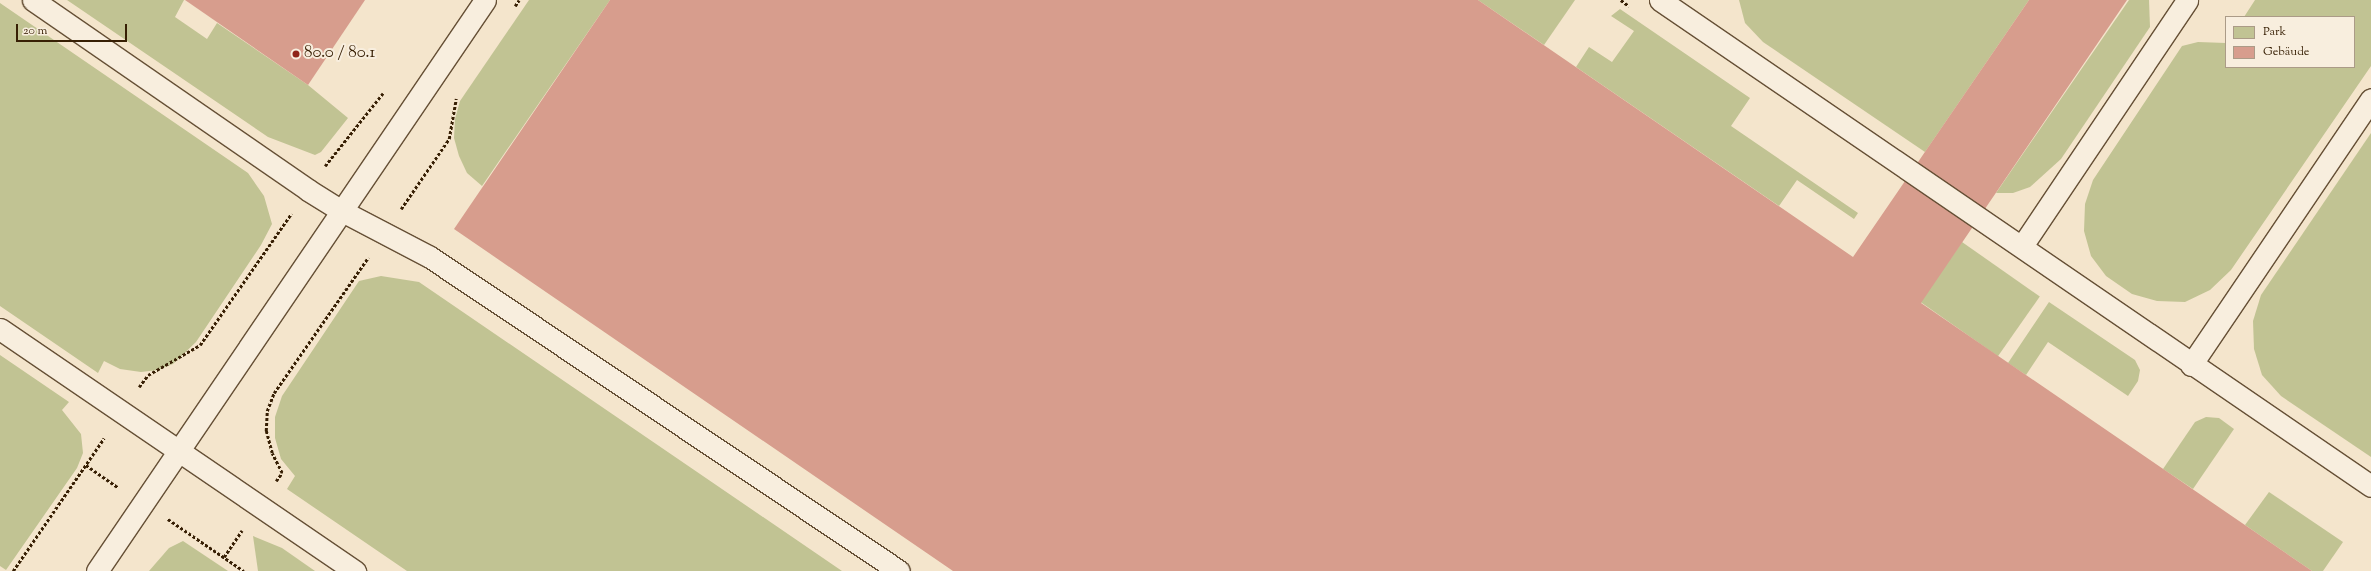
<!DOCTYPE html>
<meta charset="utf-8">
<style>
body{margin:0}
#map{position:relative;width:2371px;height:571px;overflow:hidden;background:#f4e5cc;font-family:"Sorts Mill Goudy",serif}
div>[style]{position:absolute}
.green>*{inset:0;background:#c1c393;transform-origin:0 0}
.building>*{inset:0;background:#d79d8d}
.path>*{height:2.5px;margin-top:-1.25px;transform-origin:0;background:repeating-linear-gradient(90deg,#371f04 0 3px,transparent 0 5px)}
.roads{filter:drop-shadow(1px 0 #665036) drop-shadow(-1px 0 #665036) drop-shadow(0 1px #665036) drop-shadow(0 -1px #665036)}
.service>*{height:21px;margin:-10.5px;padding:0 10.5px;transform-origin:10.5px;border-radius:10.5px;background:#f8eede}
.dots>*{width:11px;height:11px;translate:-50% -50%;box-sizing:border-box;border:2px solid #f8eede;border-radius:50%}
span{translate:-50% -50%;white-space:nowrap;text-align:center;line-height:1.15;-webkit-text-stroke:4px #f8eede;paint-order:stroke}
.poi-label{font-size:17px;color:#371f04}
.left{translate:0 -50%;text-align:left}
.legend{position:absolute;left:2225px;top:16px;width:130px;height:52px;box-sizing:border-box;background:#f8eede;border:1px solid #ab9b87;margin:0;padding:5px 7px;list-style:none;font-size:12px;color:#371f04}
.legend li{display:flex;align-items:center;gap:8px;height:20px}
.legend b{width:20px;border:1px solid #ab9b87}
.scale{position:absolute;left:16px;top:24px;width:111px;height:18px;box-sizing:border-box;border:2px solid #371f04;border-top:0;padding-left:5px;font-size:12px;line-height:14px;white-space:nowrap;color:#371f04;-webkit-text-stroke:3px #f8eede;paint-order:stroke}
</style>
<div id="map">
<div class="green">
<div style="clip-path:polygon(67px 0,184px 0,175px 17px,207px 39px,217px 23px,308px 85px,348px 118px,321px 152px,315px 155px,268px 137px)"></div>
<div style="clip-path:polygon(529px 0,610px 0,482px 186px,467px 173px,459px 156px,454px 138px,455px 119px,460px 101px)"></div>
<div style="clip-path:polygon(1478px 0,1575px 0,1544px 45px)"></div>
<div style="clip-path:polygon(1739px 0,2029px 0,1925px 152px,1763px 42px,1745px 23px)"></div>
<div style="clip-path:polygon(2129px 0,2149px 0,2150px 27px,2061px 159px,2030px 187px,2013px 193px,1996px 193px)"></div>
<div style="clip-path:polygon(2255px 0,2371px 0,2371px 66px,2231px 270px,2210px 290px,2185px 302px,2157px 301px,2132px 294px,2106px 276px,2091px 256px,2084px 231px,2085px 204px,2093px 180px,2182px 46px,2198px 42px,2226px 43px,2226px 67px,2354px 67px,2354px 17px,2244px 17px)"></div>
<div style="clip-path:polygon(0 3px,248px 173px,264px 196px,272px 224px,261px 245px,196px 342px,173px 364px,158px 370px,141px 372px,120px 369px,104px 361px,98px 373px,0 306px)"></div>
<div style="clip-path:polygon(1620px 9px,1750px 98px,1731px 126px,1858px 213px,1854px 219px,1797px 180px,1779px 206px,1576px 67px,1589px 47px,1612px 62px,1634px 31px,1611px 16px)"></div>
<div style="clip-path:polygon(2371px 133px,2371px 457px,2281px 396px,2262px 375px,2254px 349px,2253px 321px,2261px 295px)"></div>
<div style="left:1962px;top:242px;width:95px;height:73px;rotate:35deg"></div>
<div style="clip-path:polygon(381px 276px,419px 282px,842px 571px,407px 571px,287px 489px,295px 476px,281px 459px,275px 438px,275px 417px,282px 396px,359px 281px)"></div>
<div style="clip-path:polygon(2049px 302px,2135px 360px,2140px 370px,2138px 381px,2128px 396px,2048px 342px,2026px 375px,2008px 363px)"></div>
<div style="clip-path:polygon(0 355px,69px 402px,62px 410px,81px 434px,83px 453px,77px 468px,6px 570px,0 566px)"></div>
<div style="clip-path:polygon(2206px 417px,2219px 418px,2234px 429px,2193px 489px,2163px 469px,2195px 422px)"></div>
<div style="clip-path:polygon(2269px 492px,2343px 542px,2323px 571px,2312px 571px,2245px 525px)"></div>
<div style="clip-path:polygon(253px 536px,282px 548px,315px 571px,258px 571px)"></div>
<div style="clip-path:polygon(183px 541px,228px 571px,149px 571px,169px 548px)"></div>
</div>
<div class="building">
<div style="clip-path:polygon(185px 0,365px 0,308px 85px)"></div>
<div style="clip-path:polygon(610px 0,1478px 0,1853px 257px,2029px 0,2127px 0,1921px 303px,2312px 571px,953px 571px,454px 229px)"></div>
</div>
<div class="path">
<div style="left:1621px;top:0;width:10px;rotate:37deg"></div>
<div style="left:515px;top:6px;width:7px;rotate:-56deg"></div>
<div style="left:325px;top:166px;width:93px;rotate:-51.5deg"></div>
<div style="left:401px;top:209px;width:85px;rotate:-55.6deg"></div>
<div style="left:449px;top:139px;width:41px;rotate:-80.1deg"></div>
<div style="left:139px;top:387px;width:15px;rotate:-53deg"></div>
<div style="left:148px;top:375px;width:60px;rotate:-30deg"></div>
<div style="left:200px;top:345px;width:160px;rotate:-55.2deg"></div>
<div style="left:86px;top:465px;width:39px;rotate:35deg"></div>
<div style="left:276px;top:481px;width:10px;rotate:-53deg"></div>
<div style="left:282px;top:473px;width:22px;rotate:-117deg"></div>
<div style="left:272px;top:453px;width:23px;rotate:-105deg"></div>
<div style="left:266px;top:431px;width:20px;rotate:-87deg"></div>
<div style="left:267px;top:411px;width:19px;rotate:-69deg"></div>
<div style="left:274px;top:393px;width:165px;rotate:-55.2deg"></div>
<div style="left:168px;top:519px;width:92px;rotate:34.4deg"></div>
<div style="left:224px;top:557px;width:32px;rotate:-56deg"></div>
<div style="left:13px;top:571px;width:161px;rotate:-55.6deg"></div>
</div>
<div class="roads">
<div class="service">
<div style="left:33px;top:0;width:334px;rotate:34.6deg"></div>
<div style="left:308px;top:190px;width:40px;rotate:32deg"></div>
<div style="left:342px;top:211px;width:99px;rotate:27.6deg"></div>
<div style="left:430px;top:257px;width:564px;rotate:33.8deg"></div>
<div style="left:1660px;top:0;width:861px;rotate:34.35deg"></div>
<div style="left:2022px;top:246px;width:296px;rotate:-56.1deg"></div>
<div style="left:0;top:329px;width:430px;rotate:34.3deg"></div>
<div style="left:2191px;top:365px;width:321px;rotate:-55.9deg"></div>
<div style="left:97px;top:571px;width:690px;rotate:-55.8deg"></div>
</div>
</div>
<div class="dots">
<div style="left:296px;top:54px;background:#8f2418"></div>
</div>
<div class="poi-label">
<span class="left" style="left:304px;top:54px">80.0 / 80.1</span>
</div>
<ul class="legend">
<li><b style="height:11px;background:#c1c393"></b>Park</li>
<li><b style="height:11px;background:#d79d8d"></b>Gebäude</li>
</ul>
<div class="scale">20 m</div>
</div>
